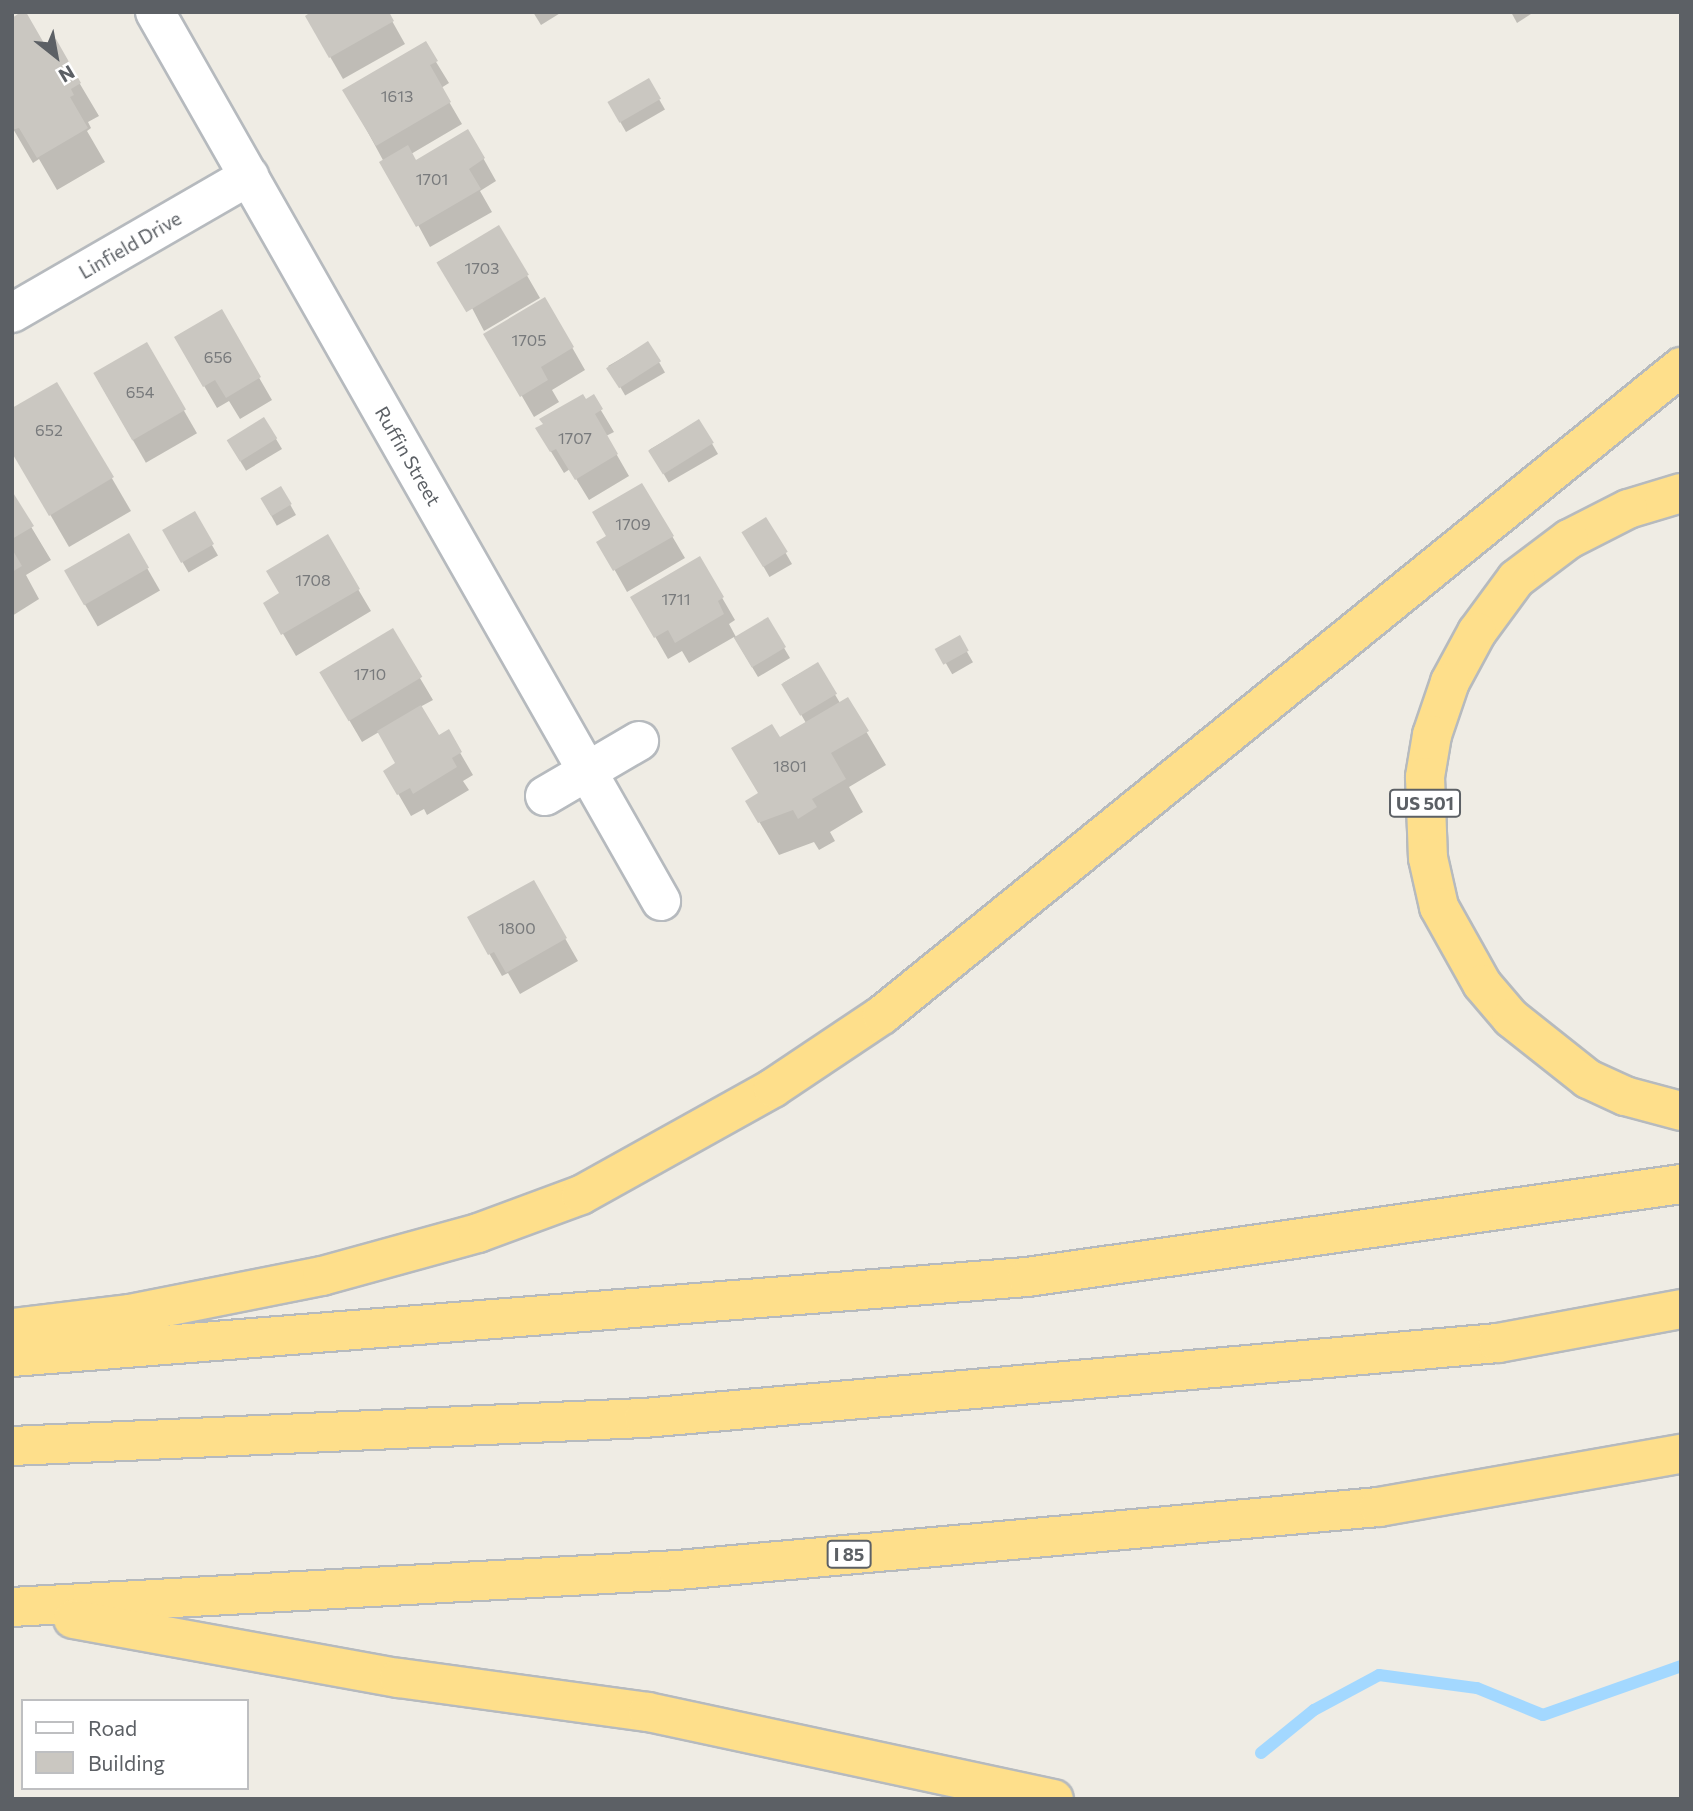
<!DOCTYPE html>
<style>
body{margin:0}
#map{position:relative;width:1693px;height:1811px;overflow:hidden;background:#efece4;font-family:Commissioner,sans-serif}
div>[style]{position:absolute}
.shadow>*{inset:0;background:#0003;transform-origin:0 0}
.stream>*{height:12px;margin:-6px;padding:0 6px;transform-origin:6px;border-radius:6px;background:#a3d8ff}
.building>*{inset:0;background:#cac7c1;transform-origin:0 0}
.roads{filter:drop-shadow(2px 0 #b6babe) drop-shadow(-2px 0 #b6babe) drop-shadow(0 2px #b6babe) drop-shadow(0 -2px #b6babe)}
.minor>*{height:38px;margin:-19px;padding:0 19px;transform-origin:19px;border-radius:19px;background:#fff}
.highway>*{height:38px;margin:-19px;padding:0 19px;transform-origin:19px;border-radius:19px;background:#fedf8b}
span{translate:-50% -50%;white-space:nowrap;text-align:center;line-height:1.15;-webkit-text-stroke:5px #fff;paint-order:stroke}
.number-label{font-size:16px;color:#787a7c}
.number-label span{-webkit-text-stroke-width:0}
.shield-label span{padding:2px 5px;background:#fff;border:2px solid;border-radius:5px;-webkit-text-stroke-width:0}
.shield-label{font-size:18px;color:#5c6065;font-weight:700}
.street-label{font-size:19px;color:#5c6065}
.frame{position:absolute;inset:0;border:14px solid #5c6065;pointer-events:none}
.legend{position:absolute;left:21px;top:1699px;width:228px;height:91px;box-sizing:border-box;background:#fff;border:2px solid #bebfc1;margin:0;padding:9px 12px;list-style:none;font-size:21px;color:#5c6065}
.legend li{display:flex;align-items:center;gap:14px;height:35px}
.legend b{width:35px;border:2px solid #bebfc1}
.north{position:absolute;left:21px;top:21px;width:70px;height:70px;-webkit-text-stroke:5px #fff;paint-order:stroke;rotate:149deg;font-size:19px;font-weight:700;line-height:28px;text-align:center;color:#5c6065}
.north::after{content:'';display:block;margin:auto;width:24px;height:32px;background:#5c6065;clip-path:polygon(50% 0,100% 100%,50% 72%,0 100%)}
</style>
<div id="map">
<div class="shadow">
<div style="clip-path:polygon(387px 12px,405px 44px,343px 79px,307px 17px)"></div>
<div style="clip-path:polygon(533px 12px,562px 12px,541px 25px)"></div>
<div style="clip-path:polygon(1511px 12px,1534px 12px,1517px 23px)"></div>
<div style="clip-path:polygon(55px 42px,99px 116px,88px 122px,91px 128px,87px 131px,105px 162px,57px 190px,39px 159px,33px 163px,12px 127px,45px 48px)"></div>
<div style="clip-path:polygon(425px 44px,449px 83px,441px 88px,462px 124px,411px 154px,415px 162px,468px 131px,496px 181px,480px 191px,492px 212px,430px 247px,345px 90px)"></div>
<div style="left:648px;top:80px;width:34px;height:45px;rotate:60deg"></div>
<div style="clip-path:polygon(499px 227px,540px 298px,484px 331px,472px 308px,467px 311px,438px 262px)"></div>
<div style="clip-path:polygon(545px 300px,585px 370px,552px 390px,559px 402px,534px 417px,486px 334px)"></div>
<div style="clip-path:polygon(221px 312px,272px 400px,240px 419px,229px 401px,217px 408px,176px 338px)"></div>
<div style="left:648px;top:343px;width:34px;height:46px;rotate:60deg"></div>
<div style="left:146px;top:345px;width:102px;height:59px;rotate:60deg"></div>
<div style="clip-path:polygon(57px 384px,131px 511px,69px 547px,12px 449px)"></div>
<div style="clip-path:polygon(593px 397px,614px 432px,606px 436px,629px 476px,589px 500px,570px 469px,564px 473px,550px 450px)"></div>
<div style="left:264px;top:419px;width:35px;height:42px;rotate:59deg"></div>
<div style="left:699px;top:421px;width:38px;height:57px;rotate:60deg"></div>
<div style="clip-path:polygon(642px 485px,685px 558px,627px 592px,599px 542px,608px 537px)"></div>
<div style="left:281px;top:488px;width:31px;height:22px;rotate:61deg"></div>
<div style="clip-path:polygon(12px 495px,51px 560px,26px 575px,39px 599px,12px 616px)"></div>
<div style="left:194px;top:514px;width:48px;height:34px;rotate:60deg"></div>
<div style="left:766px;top:519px;width:52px;height:26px;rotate:60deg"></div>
<div style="left:128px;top:535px;width:64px;height:72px;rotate:60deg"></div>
<div style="clip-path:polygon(327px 537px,371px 611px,296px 656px,265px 603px,281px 594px)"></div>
<div style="clip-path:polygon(699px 558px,735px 620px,729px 624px,736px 637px,767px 619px,790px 658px,758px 677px,734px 637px,689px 663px,682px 651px,668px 659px,633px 598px)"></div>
<div style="clip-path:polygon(392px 631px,433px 700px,420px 707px,438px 738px,448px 732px,473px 775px,463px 781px,469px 790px,427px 815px,424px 809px,411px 816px,385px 771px,398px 764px,379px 732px,362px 742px,321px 672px)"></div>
<div style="left:959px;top:638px;width:28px;height:24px;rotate:60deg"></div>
<div style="clip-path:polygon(817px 664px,840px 703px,847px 699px,886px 765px,849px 787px,863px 812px,830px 832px,835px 841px,819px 850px,814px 842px,779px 855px,747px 801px,760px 794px,780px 739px,806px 723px,783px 683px)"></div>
<div style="clip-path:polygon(533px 882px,578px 961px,520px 994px,508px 973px,502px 976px,469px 918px)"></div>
</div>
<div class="stream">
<div style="left:1261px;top:1753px;width:68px;rotate:-39.1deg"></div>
<div style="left:1314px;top:1710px;width:74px;rotate:-28.3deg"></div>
<div style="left:1379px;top:1675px;width:99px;rotate:7.6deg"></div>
<div style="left:1477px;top:1688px;width:71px;rotate:22.2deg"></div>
<div style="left:1543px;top:1715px;width:146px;rotate:-19.5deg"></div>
</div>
<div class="building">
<div style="clip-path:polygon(21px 12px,26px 12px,45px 45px,56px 39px,81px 83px,71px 89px,74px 95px,70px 97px,88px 128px,37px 158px,19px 128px,12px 130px,12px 18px)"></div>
<div style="clip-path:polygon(311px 12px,389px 12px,394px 21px,329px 58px,305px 16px)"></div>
<div style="clip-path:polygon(426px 41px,438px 61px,430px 65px,451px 102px,376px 146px,342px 90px)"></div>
<div style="left:649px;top:78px;width:24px;height:48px;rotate:60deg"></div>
<div style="clip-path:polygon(468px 129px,485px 158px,469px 169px,481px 189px,416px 227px,379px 162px,408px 145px,416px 160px)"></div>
<div style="left:499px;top:225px;width:58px;height:73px;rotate:59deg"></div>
<div style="clip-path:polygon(545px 297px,574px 347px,541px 367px,548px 380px,520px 397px,483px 334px)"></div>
<div style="clip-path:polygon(222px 309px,261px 377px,226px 398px,215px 380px,203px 387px,174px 337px)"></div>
<div style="left:648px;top:341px;width:24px;height:50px;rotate:57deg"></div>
<div style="left:147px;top:342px;width:78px;height:62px;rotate:60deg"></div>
<div style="clip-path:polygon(57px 382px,114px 477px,49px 516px,12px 453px,12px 408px)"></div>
<div style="clip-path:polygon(583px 394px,586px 399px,594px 394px,603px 409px,595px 414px,618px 454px,575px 480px,556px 449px,550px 452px,535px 428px,543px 424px,539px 419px)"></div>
<div style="left:264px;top:417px;width:25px;height:44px;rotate:58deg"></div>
<div style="left:699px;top:419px;width:28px;height:60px;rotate:58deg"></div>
<div style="clip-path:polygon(642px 483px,674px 536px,613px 571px,596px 542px,606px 536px,592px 512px)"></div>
<div style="left:281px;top:486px;width:21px;height:24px;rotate:59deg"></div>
<div style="clip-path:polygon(12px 491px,34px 526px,12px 539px)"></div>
<div style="left:195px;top:511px;width:38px;height:38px;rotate:60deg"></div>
<div style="left:766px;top:517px;width:41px;height:29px;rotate:58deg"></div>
<div style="left:129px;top:533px;width:40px;height:75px;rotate:60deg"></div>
<div style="clip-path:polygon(328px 534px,360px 589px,281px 635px,263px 603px,279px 593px,266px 571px)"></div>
<div style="clip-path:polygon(12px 549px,22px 566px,12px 572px)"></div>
<div style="clip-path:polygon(700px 556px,724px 597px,718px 601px,724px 614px,675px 643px,668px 630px,654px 638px,630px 597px)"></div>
<div style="left:768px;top:617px;width:35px;height:40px;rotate:59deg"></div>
<div style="left:393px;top:628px;width:57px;height:86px;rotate:59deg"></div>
<div style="left:960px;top:635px;width:18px;height:29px;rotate:61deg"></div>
<div style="left:818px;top:662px;width:37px;height:43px;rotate:59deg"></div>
<div style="clip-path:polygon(848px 697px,869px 731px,831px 753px,846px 779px,812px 799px,817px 807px,798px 819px,793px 810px,758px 823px,745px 801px,758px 793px,731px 748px,772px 724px,780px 737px)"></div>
<div style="clip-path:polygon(421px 705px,439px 735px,449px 729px,462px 752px,452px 758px,457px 767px,413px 794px,410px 788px,397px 795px,383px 771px,395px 763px,377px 731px)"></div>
<div style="clip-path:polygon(534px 880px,567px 938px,506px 973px,494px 952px,488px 955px,467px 917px)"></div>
</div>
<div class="roads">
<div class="minor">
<div style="left:155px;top:12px;width:1023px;rotate:60.35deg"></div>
<div style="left:12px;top:313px;width:274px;rotate:-30deg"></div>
<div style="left:545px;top:796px;width:109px;rotate:-30.3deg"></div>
</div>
<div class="highway">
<div style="left:1681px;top:493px;width:55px;rotate:163.2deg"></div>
<div style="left:1628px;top:509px;width:66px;rotate:153deg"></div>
<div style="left:1569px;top:539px;width:66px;rotate:143deg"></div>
<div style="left:1516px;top:579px;width:66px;rotate:126.3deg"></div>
<div style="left:1477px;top:632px;width:57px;rotate:118.4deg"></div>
<div style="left:1450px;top:682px;width:56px;rotate:108.8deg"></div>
<div style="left:1432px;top:735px;width:43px;rotate:99.5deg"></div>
<div style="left:1425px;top:777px;width:81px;rotate:87.9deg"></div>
<div style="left:1428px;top:858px;width:50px;rotate:77.3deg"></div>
<div style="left:1439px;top:907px;width:88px;rotate:60.8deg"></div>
<div style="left:1482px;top:984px;width:45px;rotate:49.5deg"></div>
<div style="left:1511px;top:1018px;width:98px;rotate:38.4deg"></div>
<div style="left:1588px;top:1079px;width:41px;rotate:24.7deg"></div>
<div style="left:1625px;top:1096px;width:58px;rotate:15deg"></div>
<div style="left:12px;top:1328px;width:119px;rotate:-6.8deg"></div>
<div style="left:130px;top:1314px;width:196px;rotate:-11.2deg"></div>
<div style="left:322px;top:1276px;width:162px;rotate:-15.4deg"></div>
<div style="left:478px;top:1233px;width:110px;rotate:-20.3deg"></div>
<div style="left:581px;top:1195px;width:220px;rotate:-29.1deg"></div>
<div style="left:773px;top:1088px;width:131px;rotate:-33.8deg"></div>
<div style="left:882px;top:1015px;width:1029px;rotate:-39.04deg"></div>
<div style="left:12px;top:1357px;width:1018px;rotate:-4.51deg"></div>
<div style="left:1027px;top:1277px;width:661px;rotate:-8.09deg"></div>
<div style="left:12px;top:1446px;width:633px;rotate:-2.54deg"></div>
<div style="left:644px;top:1418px;width:857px;rotate:-5.02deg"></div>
<div style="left:1498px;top:1343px;width:186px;rotate:-10.5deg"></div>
<div style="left:12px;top:1607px;width:667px;rotate:-3.18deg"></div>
<div style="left:678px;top:1570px;width:704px;rotate:-5.14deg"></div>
<div style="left:1379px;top:1507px;width:307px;rotate:-10deg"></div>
<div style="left:73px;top:1619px;width:331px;rotate:10.3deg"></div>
<div style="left:399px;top:1678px;width:251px;rotate:7.8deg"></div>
<div style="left:648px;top:1712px;width:415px;rotate:12.1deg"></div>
</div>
</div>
<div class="number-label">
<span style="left:397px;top:96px">1613</span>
<span style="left:432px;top:179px">1701</span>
<span style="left:482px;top:268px">1703</span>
<span style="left:529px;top:340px">1705</span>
<span style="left:218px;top:357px">656</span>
<span style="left:140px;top:392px">654</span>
<span style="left:49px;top:430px">652</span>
<span style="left:575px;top:438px">1707</span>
<span style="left:633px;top:524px">1709</span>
<span style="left:313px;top:580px">1708</span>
<span style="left:676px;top:599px">1711</span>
<span style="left:370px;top:674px">1710</span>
<span style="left:790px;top:766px">1801</span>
<span style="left:517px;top:928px">1800</span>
</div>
<div class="shield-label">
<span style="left:1425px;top:803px">US 501</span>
<span style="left:849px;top:1554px">I 85</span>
</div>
<div class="street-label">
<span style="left:130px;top:245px;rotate:-30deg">Linfield Drive</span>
<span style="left:408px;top:456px;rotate:60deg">Ruffin Street</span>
</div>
<div class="frame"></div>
<ul class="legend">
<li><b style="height:9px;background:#fff"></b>Road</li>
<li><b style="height:19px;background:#cac7c1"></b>Building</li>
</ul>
<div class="north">N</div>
</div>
